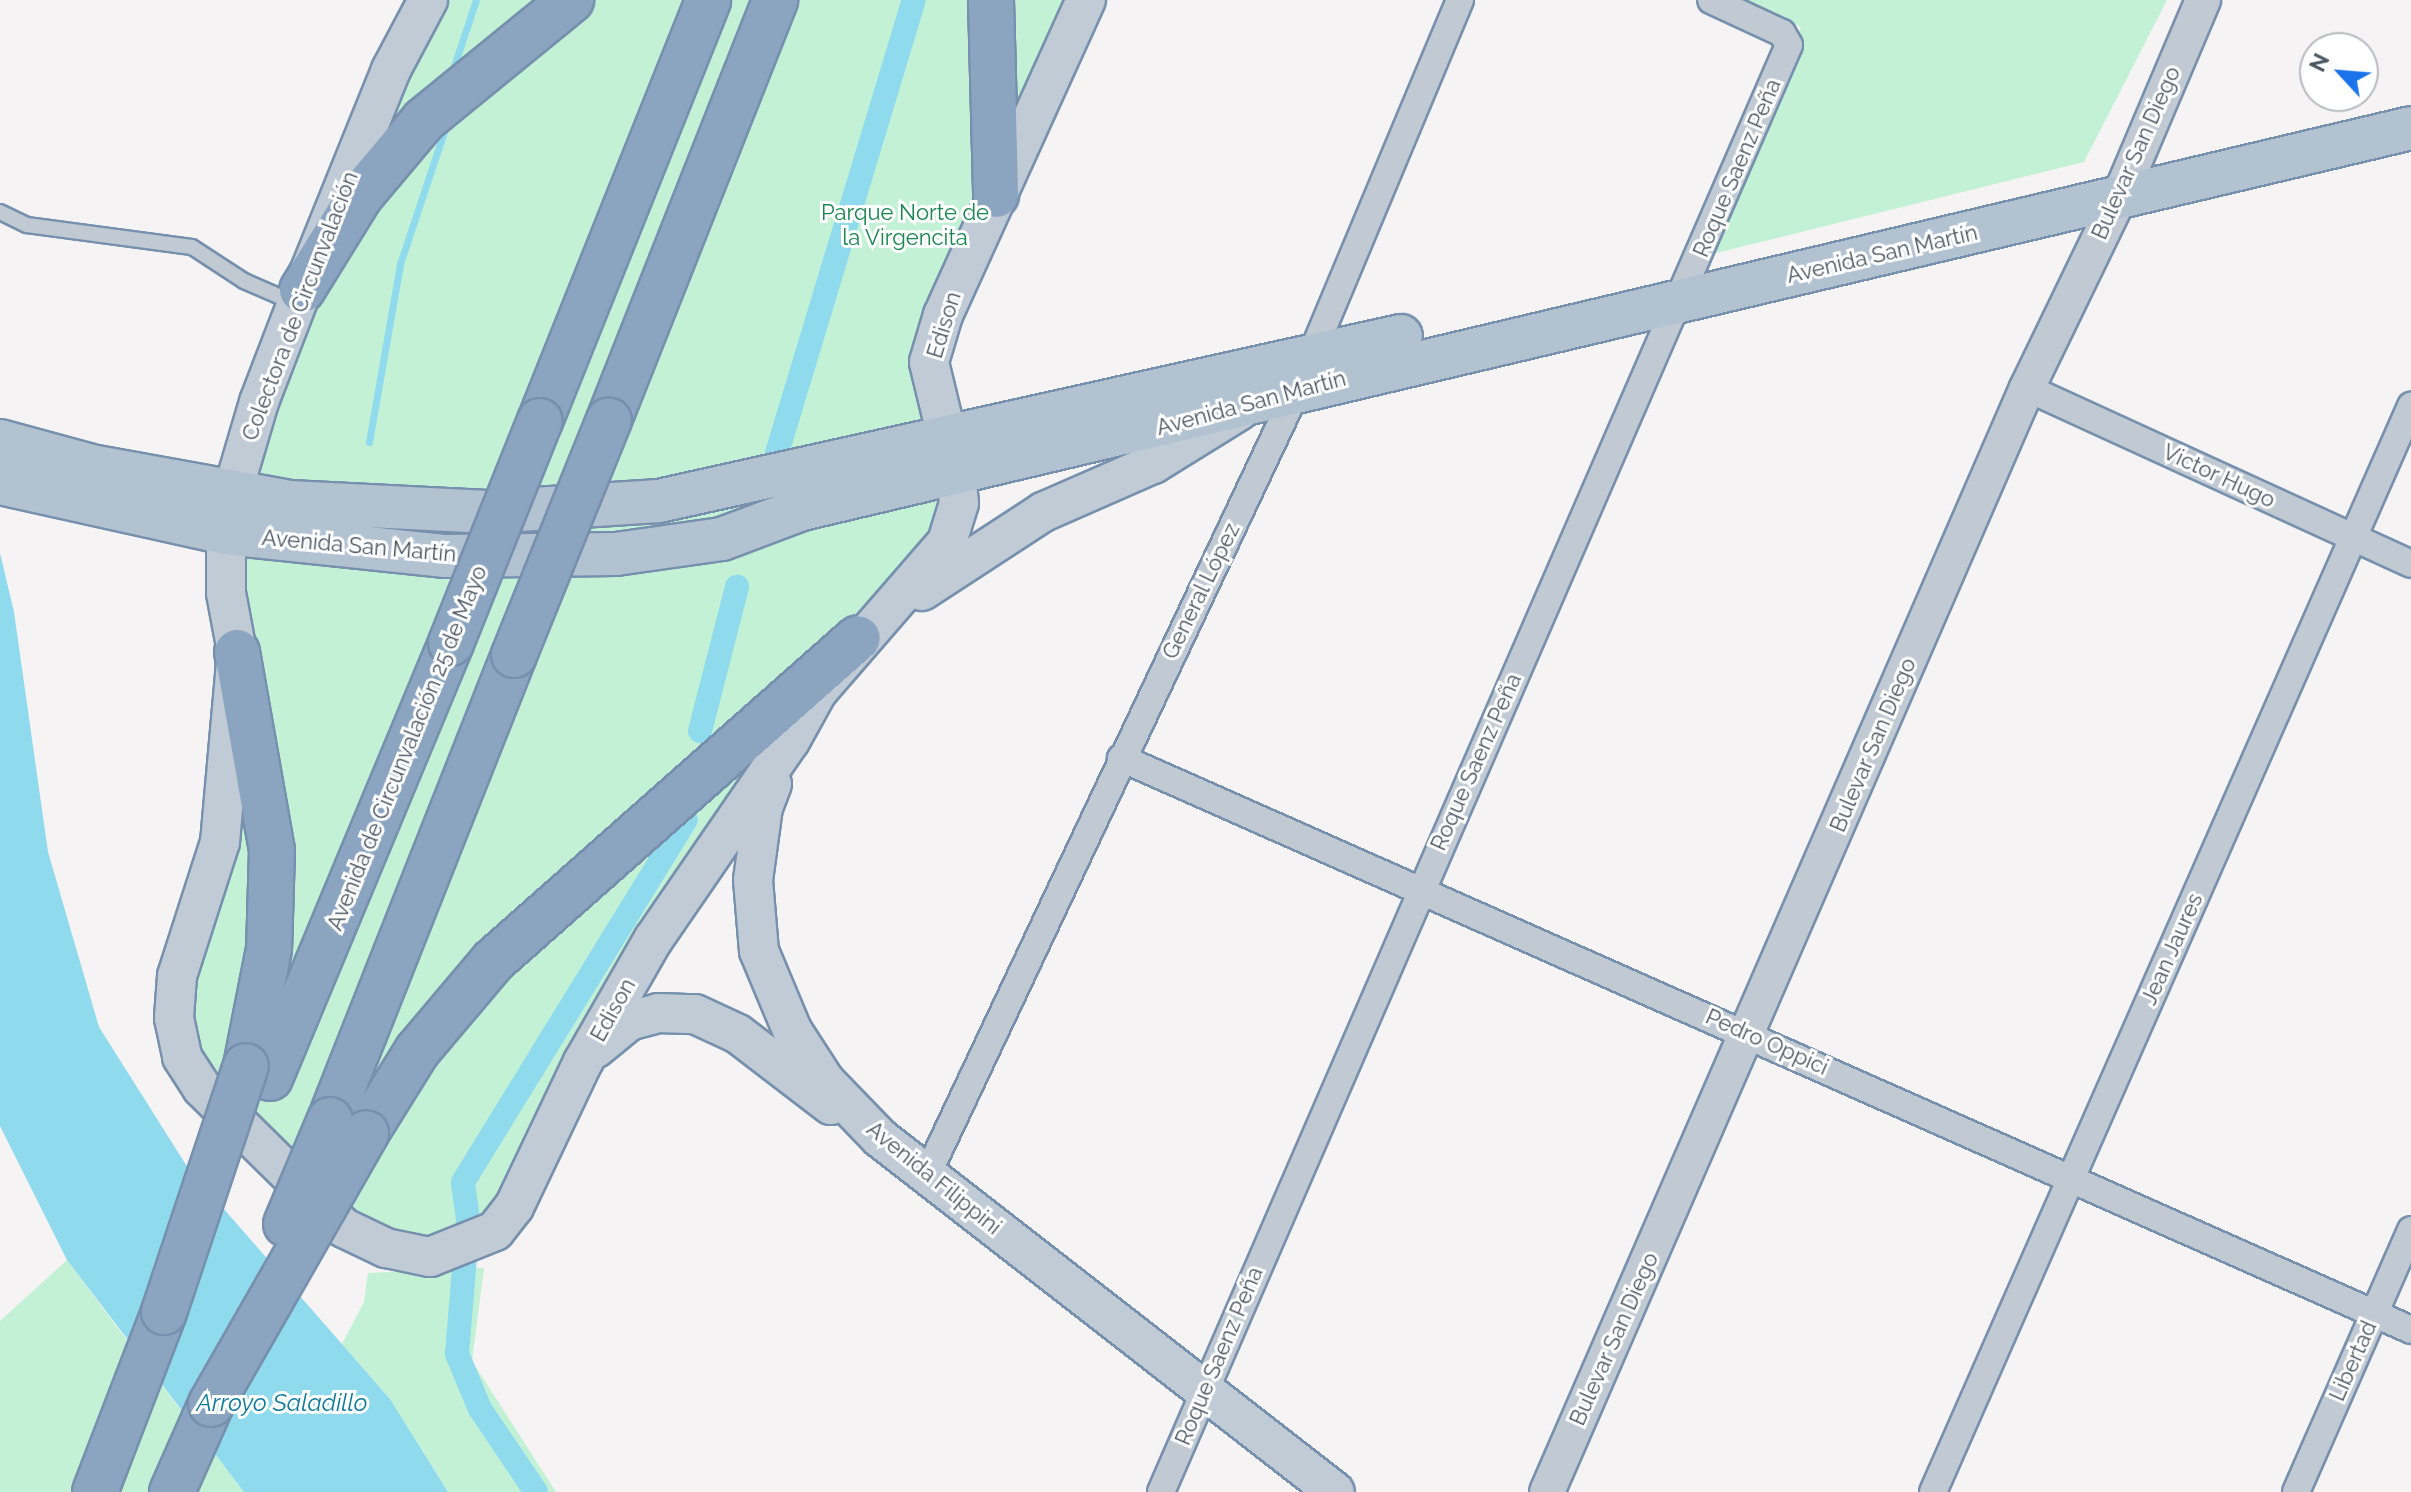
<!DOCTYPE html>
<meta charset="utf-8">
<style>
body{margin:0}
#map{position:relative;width:2411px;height:1492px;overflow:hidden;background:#f5f3f3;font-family:Raleway,sans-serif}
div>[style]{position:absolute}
.green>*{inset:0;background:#c3f1d5}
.water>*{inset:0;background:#90daee}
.stream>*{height:7px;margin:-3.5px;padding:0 3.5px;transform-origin:3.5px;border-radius:3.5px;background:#90daee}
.canal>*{height:24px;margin:-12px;padding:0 12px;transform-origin:12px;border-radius:12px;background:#90daee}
.roads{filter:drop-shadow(2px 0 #7690ad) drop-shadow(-2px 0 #7690ad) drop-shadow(0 2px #7690ad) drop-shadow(0 -2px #7690ad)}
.service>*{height:14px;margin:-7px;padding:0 7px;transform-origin:7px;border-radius:7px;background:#c1cad2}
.minor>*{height:26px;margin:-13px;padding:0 13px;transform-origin:13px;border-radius:13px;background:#c1cad2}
.tertiary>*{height:34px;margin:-17px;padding:0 17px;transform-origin:17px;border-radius:17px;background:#c1cad2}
.secondary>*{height:38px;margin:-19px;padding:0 19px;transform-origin:19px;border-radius:19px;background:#c1cbd6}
.primary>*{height:42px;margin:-21px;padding:0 21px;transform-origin:21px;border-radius:21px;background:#b3c2d1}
.motorway>*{height:44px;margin:-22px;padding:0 22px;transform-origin:22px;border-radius:22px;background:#8ba5c1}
.bridges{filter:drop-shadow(2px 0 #7690ad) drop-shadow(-2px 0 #7690ad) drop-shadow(0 2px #7690ad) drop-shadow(0 -2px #7690ad)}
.motorway-bridge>*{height:44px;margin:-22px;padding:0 22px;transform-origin:22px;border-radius:22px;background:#8ba5c1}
span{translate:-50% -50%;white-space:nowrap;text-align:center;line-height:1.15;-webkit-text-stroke:6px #fff;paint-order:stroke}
.street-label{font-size:22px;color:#4a5661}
.park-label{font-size:22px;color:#17864f}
.water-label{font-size:24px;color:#0c7c9b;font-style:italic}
.north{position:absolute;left:2299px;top:32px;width:80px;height:80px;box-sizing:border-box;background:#fff;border:2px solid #b7bbc0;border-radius:50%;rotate:296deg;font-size:22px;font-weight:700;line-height:32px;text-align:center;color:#4a5661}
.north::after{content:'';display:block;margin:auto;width:28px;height:36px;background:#1a73e8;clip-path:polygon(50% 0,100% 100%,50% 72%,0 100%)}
</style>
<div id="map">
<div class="green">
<div style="clip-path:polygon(428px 0,1086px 0,943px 315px,959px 503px,858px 638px,495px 1231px,386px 1248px,202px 1088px,174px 1018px,220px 842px,226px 533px)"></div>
<div style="clip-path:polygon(1743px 0,2167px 0,2084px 162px,1712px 254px,1801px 27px)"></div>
<div style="clip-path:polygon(67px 1260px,117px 1327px,244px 1492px,0 1492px,0 1321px)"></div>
<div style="clip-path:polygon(484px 1268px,472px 1361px,556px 1492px,448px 1492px,390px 1399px,342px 1344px,364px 1302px,368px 1273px)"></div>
</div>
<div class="water">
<div style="clip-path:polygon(0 553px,14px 612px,48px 852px,99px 1027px,188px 1168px,390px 1399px,448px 1492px,244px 1492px,67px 1260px,0 1126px)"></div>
</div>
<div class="stream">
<div style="left:451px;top:75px;width:79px;rotate:-71.6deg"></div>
<div style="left:369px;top:442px;width:181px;rotate:-80.1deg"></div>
<div style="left:400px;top:264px;width:149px;rotate:-71.6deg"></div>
</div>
<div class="canal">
<div style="left:777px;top:453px;width:473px;rotate:-73.2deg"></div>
<div style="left:700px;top:731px;width:149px;rotate:-75.6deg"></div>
<div style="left:536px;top:1492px;width:100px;rotate:-124deg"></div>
<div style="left:480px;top:1409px;width:60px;rotate:-112.7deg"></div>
<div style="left:457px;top:1354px;width:135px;rotate:-85.3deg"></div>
<div style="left:468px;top:1219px;width:37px;rotate:-98deg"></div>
<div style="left:463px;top:1182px;width:425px;rotate:-58.4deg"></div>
</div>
<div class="roads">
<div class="service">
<div style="left:0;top:212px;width:30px;rotate:26deg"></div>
<div style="left:27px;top:225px;width:166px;rotate:7.6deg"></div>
<div style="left:192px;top:247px;width:62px;rotate:33.2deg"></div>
<div style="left:244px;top:281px;width:58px;rotate:23.5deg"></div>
</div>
<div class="minor">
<div style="left:2027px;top:388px;width:422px;rotate:24.6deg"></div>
<div style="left:1121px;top:758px;width:1411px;rotate:23.91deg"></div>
<div style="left:927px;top:1175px;width:866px;rotate:-64.77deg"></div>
<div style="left:1296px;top:392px;width:425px;rotate:-67.3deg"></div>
<div style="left:1161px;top:1492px;width:1577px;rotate:-66.54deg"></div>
<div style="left:1789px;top:45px;width:14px;rotate:-120deg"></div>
<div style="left:1782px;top:33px;width:78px;rotate:-155.1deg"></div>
<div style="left:1933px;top:1492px;width:1187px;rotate:-66.24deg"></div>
<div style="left:2296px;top:1492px;width:286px;rotate:-66.3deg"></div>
</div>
<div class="tertiary">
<div style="left:1547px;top:1492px;width:1204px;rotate:-66.5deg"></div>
<div style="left:2027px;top:388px;width:211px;rotate:-64.2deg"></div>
<div style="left:2119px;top:198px;width:215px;rotate:-67deg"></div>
</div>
<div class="secondary">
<div style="left:428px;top:0;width:79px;rotate:117.9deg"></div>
<div style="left:391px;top:70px;width:237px;rotate:112deg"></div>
<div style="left:302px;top:290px;width:120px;rotate:111deg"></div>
<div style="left:259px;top:402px;width:96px;rotate:106.4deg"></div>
<div style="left:232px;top:494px;width:39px;rotate:99deg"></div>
<div style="left:226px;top:533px;width:60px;rotate:90deg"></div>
<div style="left:226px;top:593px;width:60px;rotate:79.4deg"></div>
<div style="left:237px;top:652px;width:191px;rotate:95.1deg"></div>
<div style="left:220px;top:842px;width:141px;rotate:107.8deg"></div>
<div style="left:177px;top:976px;width:42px;rotate:94.1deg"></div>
<div style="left:174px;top:1018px;width:40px;rotate:78deg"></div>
<div style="left:182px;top:1057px;width:37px;rotate:57deg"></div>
<div style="left:202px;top:1088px;width:199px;rotate:44.6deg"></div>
<div style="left:344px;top:1228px;width:47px;rotate:25.5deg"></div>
<div style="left:386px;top:1248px;width:45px;rotate:11.6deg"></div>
<div style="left:430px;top:1257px;width:70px;rotate:-21.8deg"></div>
<div style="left:495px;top:1231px;width:31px;rotate:-52deg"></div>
<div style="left:514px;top:1207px;width:161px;rotate:-64.6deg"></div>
<div style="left:583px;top:1062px;width:141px;rotate:-60.2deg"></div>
<div style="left:653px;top:940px;width:242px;rotate:-55.5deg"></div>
<div style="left:790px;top:741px;width:56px;rotate:-61.1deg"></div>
<div style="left:817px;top:692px;width:198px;rotate:-49.1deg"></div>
<div style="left:947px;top:542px;width:41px;rotate:-72.9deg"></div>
<div style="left:959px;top:503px;width:29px;rotate:-96deg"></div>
<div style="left:956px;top:474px;width:115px;rotate:-103.6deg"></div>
<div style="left:929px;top:362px;width:49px;rotate:-73.4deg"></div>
<div style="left:943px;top:315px;width:346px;rotate:-65.6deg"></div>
<div style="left:922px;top:591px;width:145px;rotate:-33.1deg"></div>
<div style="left:1043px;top:512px;width:120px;rotate:-23.6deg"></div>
<div style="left:1153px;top:464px;width:102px;rotate:-31.8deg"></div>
<div style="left:772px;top:784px;width:25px;rotate:111deg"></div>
<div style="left:763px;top:807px;width:74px;rotate:97.8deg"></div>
<div style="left:753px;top:880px;width:71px;rotate:85.2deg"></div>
<div style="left:759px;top:951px;width:86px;rotate:67.3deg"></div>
<div style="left:792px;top:1030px;width:61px;rotate:57.1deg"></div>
<div style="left:825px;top:1081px;width:79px;rotate:46deg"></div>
<div style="left:880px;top:1138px;width:576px;rotate:37.88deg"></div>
<div style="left:596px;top:1048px;width:43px;rotate:-39.3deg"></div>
<div style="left:629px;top:1021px;width:30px;rotate:-15deg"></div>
<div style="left:658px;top:1013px;width:37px;rotate:2deg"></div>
<div style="left:695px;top:1014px;width:47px;rotate:24.9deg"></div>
<div style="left:738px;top:1034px;width:117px;rotate:37.4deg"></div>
</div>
<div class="primary">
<div style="left:0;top:441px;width:99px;rotate:15.2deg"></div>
<div style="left:96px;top:467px;width:197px;rotate:10.2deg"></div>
<div style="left:290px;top:502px;width:198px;rotate:2.9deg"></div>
<div style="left:488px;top:512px;width:171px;rotate:-3.7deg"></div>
<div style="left:659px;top:501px;width:760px;rotate:-12.54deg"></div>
<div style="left:0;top:483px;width:231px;rotate:12.5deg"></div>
<div style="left:226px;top:533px;width:221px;rotate:6deg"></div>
<div style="left:446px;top:556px;width:170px;rotate:-0.7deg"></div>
<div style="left:616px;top:554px;width:107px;rotate:-8.1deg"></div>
<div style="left:722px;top:539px;width:85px;rotate:-20.6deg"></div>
<div style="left:802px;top:509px;width:1653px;rotate:-13.32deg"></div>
</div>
<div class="motorway">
<div style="left:991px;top:0;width:195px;rotate:88.5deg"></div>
<div style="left:302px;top:290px;width:110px;rotate:-58.3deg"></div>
<div style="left:360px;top:196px;width:99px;rotate:-49.9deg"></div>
<div style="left:424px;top:120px;width:190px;rotate:-39.2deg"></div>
<div style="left:609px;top:420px;width:452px;rotate:-68.4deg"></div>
<div style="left:540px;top:421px;width:453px;rotate:-68.2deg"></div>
<div style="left:237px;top:652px;width:201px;rotate:80deg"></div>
<div style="left:272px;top:850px;width:99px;rotate:91.7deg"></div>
<div style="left:269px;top:949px;width:119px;rotate:101.1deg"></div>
<div style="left:270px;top:1078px;width:471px;rotate:-67.4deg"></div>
<div style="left:330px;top:1120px;width:500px;rotate:-68.41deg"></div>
<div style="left:366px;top:1133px;width:97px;rotate:-58.1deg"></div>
<div style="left:417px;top:1051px;width:118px;rotate:-49.8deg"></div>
<div style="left:493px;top:961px;width:487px;rotate:-41.5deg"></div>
<div style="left:95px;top:1492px;width:193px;rotate:-69deg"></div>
<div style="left:172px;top:1492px;width:96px;rotate:-66.1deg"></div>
</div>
</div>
<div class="bridges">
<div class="motorway-bridge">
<div style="left:451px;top:643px;width:239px;rotate:-68.2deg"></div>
<div style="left:514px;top:655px;width:253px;rotate:-68deg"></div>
<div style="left:286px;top:1224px;width:113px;rotate:-67.1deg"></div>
<div style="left:164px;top:1312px;width:259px;rotate:-71.6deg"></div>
<div style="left:211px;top:1404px;width:312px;rotate:-60.2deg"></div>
</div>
</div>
<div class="street-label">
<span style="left:2136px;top:153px;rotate:-66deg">Bulevar San Diego</span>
<span style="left:1737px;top:168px;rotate:-67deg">Roque Saenz Peña</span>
<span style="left:1882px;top:254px;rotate:-13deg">Avenida San Martín</span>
<span style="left:300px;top:306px;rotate:-69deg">Colectora de Circunvalación</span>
<span style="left:944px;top:325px;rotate:-73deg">Edison</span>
<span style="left:1251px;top:403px;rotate:-15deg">Avenida San Martín</span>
<span style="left:2219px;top:476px;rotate:25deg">Victor Hugo</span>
<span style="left:359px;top:546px;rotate:5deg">Avenida San Martín</span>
<span style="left:1201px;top:591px;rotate:-64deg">General López</span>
<span style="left:1873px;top:745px;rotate:-67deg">Bulevar San Diego</span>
<span style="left:407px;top:748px;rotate:-68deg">Avenida de Circunvalación 25 de Mayo</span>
<span style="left:1476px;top:762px;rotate:-66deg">Roque Saenz Peña</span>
<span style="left:2172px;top:949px;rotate:-66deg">Jean Jaures</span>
<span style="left:613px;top:1010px;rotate:-61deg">Edison</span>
<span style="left:1767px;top:1042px;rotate:24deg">Pedro Oppici</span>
<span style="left:934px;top:1178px;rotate:39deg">Avenida Filippini</span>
<span style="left:1614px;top:1339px;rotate:-66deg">Bulevar San Diego</span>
<span style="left:1219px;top:1356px;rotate:-67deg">Roque Saenz Peña</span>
<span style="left:2353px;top:1361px;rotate:-66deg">Libertad</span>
</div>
<div class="park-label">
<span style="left:905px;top:225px">Parque Norte de<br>la Virgencita</span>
</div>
<div class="water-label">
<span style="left:282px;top:1403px">Arroyo Saladillo</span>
</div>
<div class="north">N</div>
</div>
